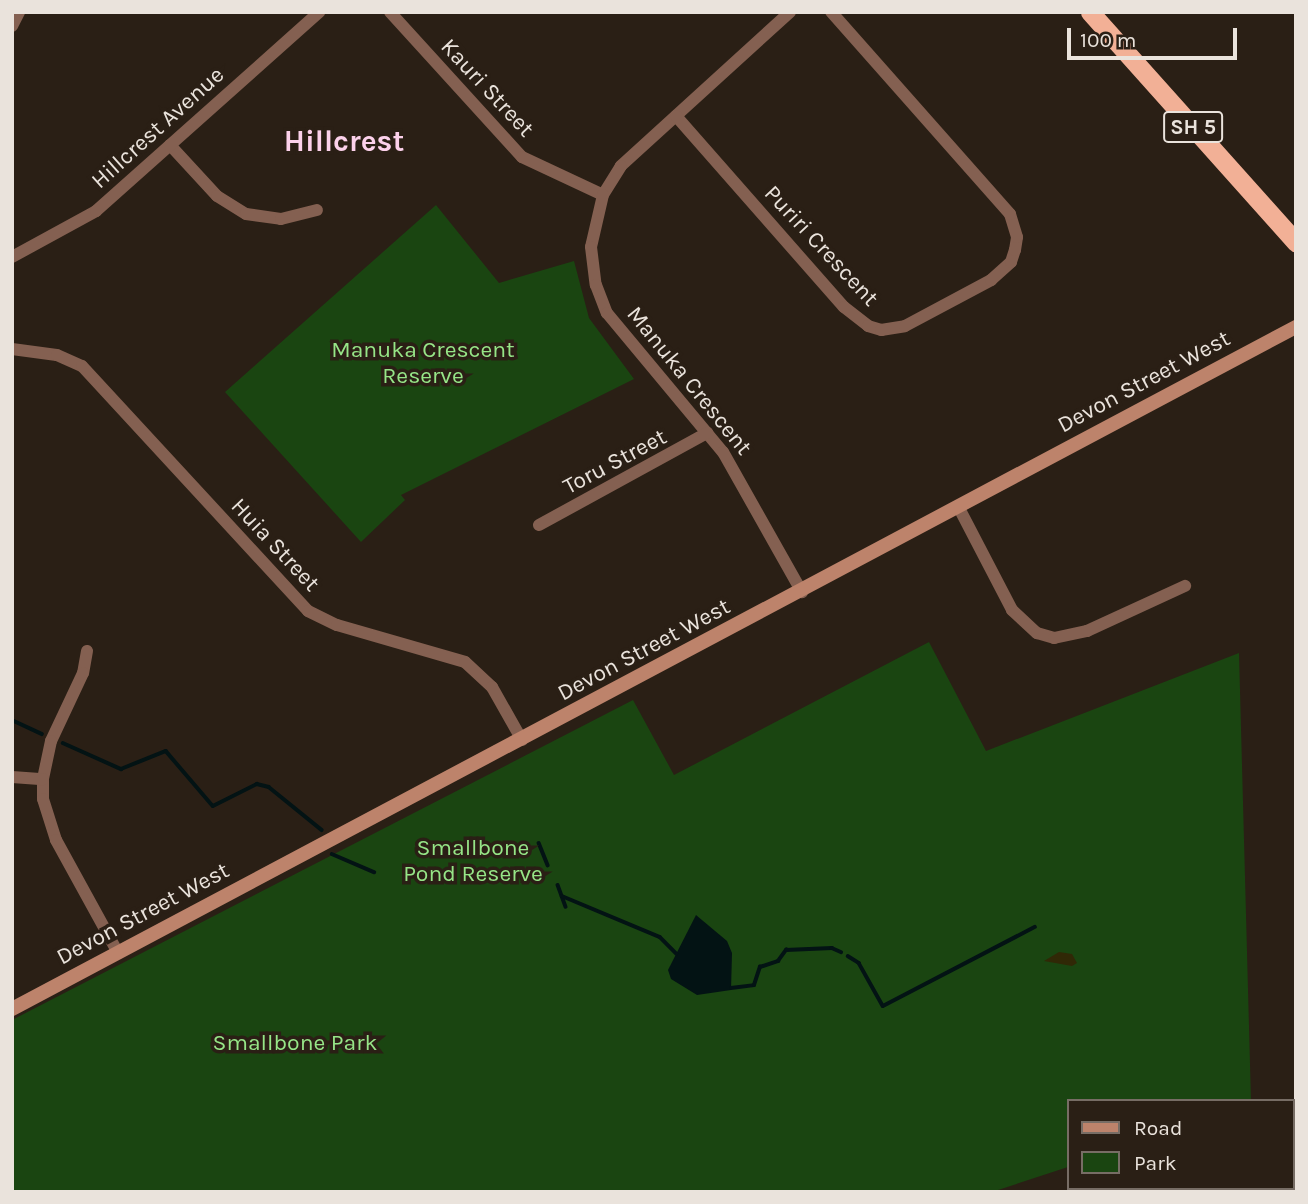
<!DOCTYPE html>
<style>
body{margin:0}
#map{position:relative;width:1308px;height:1204px;overflow:hidden;background:#2a1f15;font-family:Karla,sans-serif}
div>[style]{position:absolute}
.green>*{inset:0;background:#1a4511}
.sand>*{inset:0;background:#302806}
.water>*{inset:0;background:#031314}
.stream>*{height:3.5px;margin:-1.75px;padding:0 1.75px;transform-origin:1.75px;border-radius:1.75px;background:#031314}
.minor>*{height:12px;margin:-6px;padding:0 6px;transform-origin:6px;border-radius:6px;background:#846051}
.secondary>*{height:14px;margin:-7px;padding:0 7px;transform-origin:7px;border-radius:7px;background:#bd836b}
.trunk>*{height:19px;margin:-9.5px;padding:0 9.5px;transform-origin:9.5px;border-radius:9.5px;background:#f2b096}
span{translate:-50% -50%;white-space:nowrap;text-align:center;line-height:1.15;-webkit-text-stroke:7px #2a1f15;paint-order:stroke}
.shield-label span{padding:2px 5px;background:#2a1f15;border:2px solid;border-radius:5px;-webkit-text-stroke-width:0}
.shield-label{font-size:21px;color:#eae3dc;font-weight:700}
.street-label{font-size:23px;color:#eae3dc}
.park-label{font-size:23px;color:#96e587}
.district-label{font-size:30px;color:#fcd1eb;font-weight:700}
.frame{position:absolute;inset:0;border:14px solid #eae3dc;pointer-events:none}
.legend{position:absolute;left:1067px;top:1099px;width:228px;height:91px;box-sizing:border-box;background:#2a1f15;border:2px solid #776d65;margin:0;padding:9px 12px;list-style:none;font-size:21px;color:#eae3dc}
.legend li{display:flex;align-items:center;gap:14px;height:35px}
.legend b{width:35px;border:2px solid #776d65}
.scale{position:absolute;left:1067px;top:28px;width:170px;height:32px;box-sizing:border-box;border:4px solid #eae3dc;border-top:0;padding-left:9px;font-size:21px;line-height:24px;white-space:nowrap;color:#eae3dc;-webkit-text-stroke:5px #2a1f15;paint-order:stroke}
</style>
<div id="map">
<div class="green">
<div style="clip-path:polygon(436px 205px,499px 283px,574px 261px,589px 318px,634px 379px,401px 495px,405px 500px,361px 542px,225px 392px)"></div>
<div style="clip-path:polygon(929px 642px,986px 751px,1239px 653px,1251px 1101px,1068px 1101px,1068px 1167px,992px 1192px,12px 1192px,12px 1020px,633px 700px,674px 775px)"></div>
</div>
<div class="sand">
<div style="clip-path:polygon(1059px 952px,1072px 954px,1077px 963px,1072px 966px,1044px 961px)"></div>
</div>
<div class="water">
<div style="clip-path:polygon(696px 915px,727px 941px,732px 953px,731px 990px,697px 995px,671px 979px,668px 970px)"></div>
</div>
<div class="stream">
<div style="left:12px;top:720px;width:33px;rotate:25deg"></div>
<div style="left:63px;top:743px;width:64px;rotate:24.1deg"></div>
<div style="left:121px;top:769px;width:48px;rotate:-21.8deg"></div>
<div style="left:166px;top:751px;width:72px;rotate:49.5deg"></div>
<div style="left:213px;top:806px;width:49px;rotate:-26.6deg"></div>
<div style="left:257px;top:784px;width:12px;rotate:14deg"></div>
<div style="left:269px;top:787px;width:68px;rotate:39.1deg"></div>
<div style="left:539px;top:843px;width:24px;rotate:68deg"></div>
<div style="left:332px;top:854px;width:46px;rotate:23.2deg"></div>
<div style="left:558px;top:885px;width:23px;rotate:70deg"></div>
<div style="left:562px;top:896px;width:106px;rotate:22.7deg"></div>
<div style="left:660px;top:937px;width:23px;rotate:45deg"></div>
<div style="left:848px;top:956px;width:13px;rotate:32deg"></div>
<div style="left:859px;top:963px;width:49px;rotate:60.8deg"></div>
<div style="left:883px;top:1006px;width:171px;rotate:-27.5deg"></div>
<div style="left:731px;top:988px;width:23px;rotate:-7deg"></div>
<div style="left:754px;top:985px;width:19px;rotate:-72deg"></div>
<div style="left:760px;top:967px;width:19px;rotate:-18deg"></div>
<div style="left:778px;top:961px;width:14px;rotate:-54deg"></div>
<div style="left:786px;top:950px;width:46px;rotate:-2.5deg"></div>
<div style="left:832px;top:948px;width:10px;rotate:24deg"></div>
</div>
<div class="minor">
<div style="left:390px;top:12px;width:196px;rotate:47.7deg"></div>
<div style="left:522px;top:157px;width:89px;rotate:25.1deg"></div>
<div style="left:790px;top:12px;width:229px;rotate:137.7deg"></div>
<div style="left:621px;top:166px;width:34px;rotate:122deg"></div>
<div style="left:603px;top:195px;width:53px;rotate:103deg"></div>
<div style="left:591px;top:247px;width:38px;rotate:83deg"></div>
<div style="left:596px;top:285px;width:30px;rotate:69deg"></div>
<div style="left:607px;top:313px;width:181px;rotate:50.2deg"></div>
<div style="left:723px;top:452px;width:161px;rotate:60.6deg"></div>
<div style="left:12px;top:26px;width:16px;rotate:-63deg"></div>
<div style="left:676px;top:116px;width:254px;rotate:48.7deg"></div>
<div style="left:844px;top:307px;width:31px;rotate:38deg"></div>
<div style="left:868px;top:326px;width:14px;rotate:17deg"></div>
<div style="left:881px;top:330px;width:24px;rotate:-9deg"></div>
<div style="left:905px;top:326px;width:98px;rotate:-28.1deg"></div>
<div style="left:991px;top:280px;width:27px;rotate:-42deg"></div>
<div style="left:1011px;top:262px;width:13px;rotate:-72deg"></div>
<div style="left:1015px;top:250px;width:13px;rotate:-81deg"></div>
<div style="left:1017px;top:237px;width:24px;rotate:-107deg"></div>
<div style="left:1010px;top:214px;width:270px;rotate:-131.5deg"></div>
<div style="left:170px;top:145px;width:69px;rotate:47.3deg"></div>
<div style="left:217px;top:196px;width:34px;rotate:32deg"></div>
<div style="left:246px;top:214px;width:35px;rotate:8deg"></div>
<div style="left:281px;top:219px;width:37px;rotate:-14deg"></div>
<div style="left:12px;top:257px;width:96px;rotate:-28.7deg"></div>
<div style="left:96px;top:211px;width:299px;rotate:-41.7deg"></div>
<div style="left:12px;top:349px;width:45px;rotate:7.6deg"></div>
<div style="left:57px;top:355px;width:27px;rotate:24deg"></div>
<div style="left:82px;top:366px;width:333px;rotate:47.3deg"></div>
<div style="left:308px;top:611px;width:32px;rotate:26deg"></div>
<div style="left:337px;top:625px;width:133px;rotate:16.1deg"></div>
<div style="left:465px;top:662px;width:37px;rotate:43deg"></div>
<div style="left:492px;top:687px;width:61px;rotate:60.5deg"></div>
<div style="left:959px;top:508px;width:115px;rotate:62.5deg"></div>
<div style="left:1012px;top:610px;width:34px;rotate:43deg"></div>
<div style="left:1037px;top:633px;width:18px;rotate:16deg"></div>
<div style="left:1054px;top:638px;width:34px;rotate:-12deg"></div>
<div style="left:1087px;top:631px;width:108px;rotate:-24.7deg"></div>
<div style="left:539px;top:525px;width:192px;rotate:-28.7deg"></div>
<div style="left:87px;top:651px;width:22px;rotate:100deg"></div>
<div style="left:83px;top:673px;width:75px;rotate:115.2deg"></div>
<div style="left:51px;top:741px;width:39px;rotate:102deg"></div>
<div style="left:43px;top:779px;width:20px;rotate:90deg"></div>
<div style="left:43px;top:799px;width:43px;rotate:72.4deg"></div>
<div style="left:56px;top:840px;width:129px;rotate:61.2deg"></div>
<div style="left:12px;top:777px;width:31px;rotate:4deg"></div>
</div>
<div class="secondary">
<div style="left:12px;top:1009px;width:1454px;rotate:-27.98deg"></div>
</div>
<div class="trunk">
<div style="left:1090px;top:12px;width:309px;rotate:48.2deg"></div>
</div>
<div class="shield-label">
<span style="left:1193px;top:127px">SH 5</span>
</div>
<div class="street-label">
<span style="left:487px;top:88px;rotate:47deg">Kauri Street</span>
<span style="left:158px;top:128px;rotate:-42deg">Hillcrest Avenue</span>
<span style="left:821px;top:246px;rotate:47deg">Puriri Crescent</span>
<span style="left:689px;top:381px;rotate:51deg">Manuka Crescent</span>
<span style="left:1144px;top:382px;rotate:-28deg">Devon Street West</span>
<span style="left:615px;top:462px;rotate:-28deg">Toru Street</span>
<span style="left:275px;top:545px;rotate:47deg">Huia Street</span>
<span style="left:644px;top:650px;rotate:-28deg">Devon Street West</span>
<span style="left:143px;top:914px;rotate:-28deg">Devon Street West</span>
</div>
<div class="park-label">
<span style="left:423px;top:363px">Manuka Crescent<br>Reserve</span>
<span style="left:473px;top:861px">Smallbone<br>Pond Reserve</span>
<span style="left:295px;top:1043px">Smallbone Park</span>
</div>
<div class="district-label">
<span style="left:344px;top:141px">Hillcrest</span>
</div>
<div class="frame"></div>
<ul class="legend">
<li><b style="height:9px;background:#bd836b"></b>Road</li>
<li><b style="height:19px;background:#1a4511"></b>Park</li>
</ul>
<div class="scale">100 m</div>
</div>
